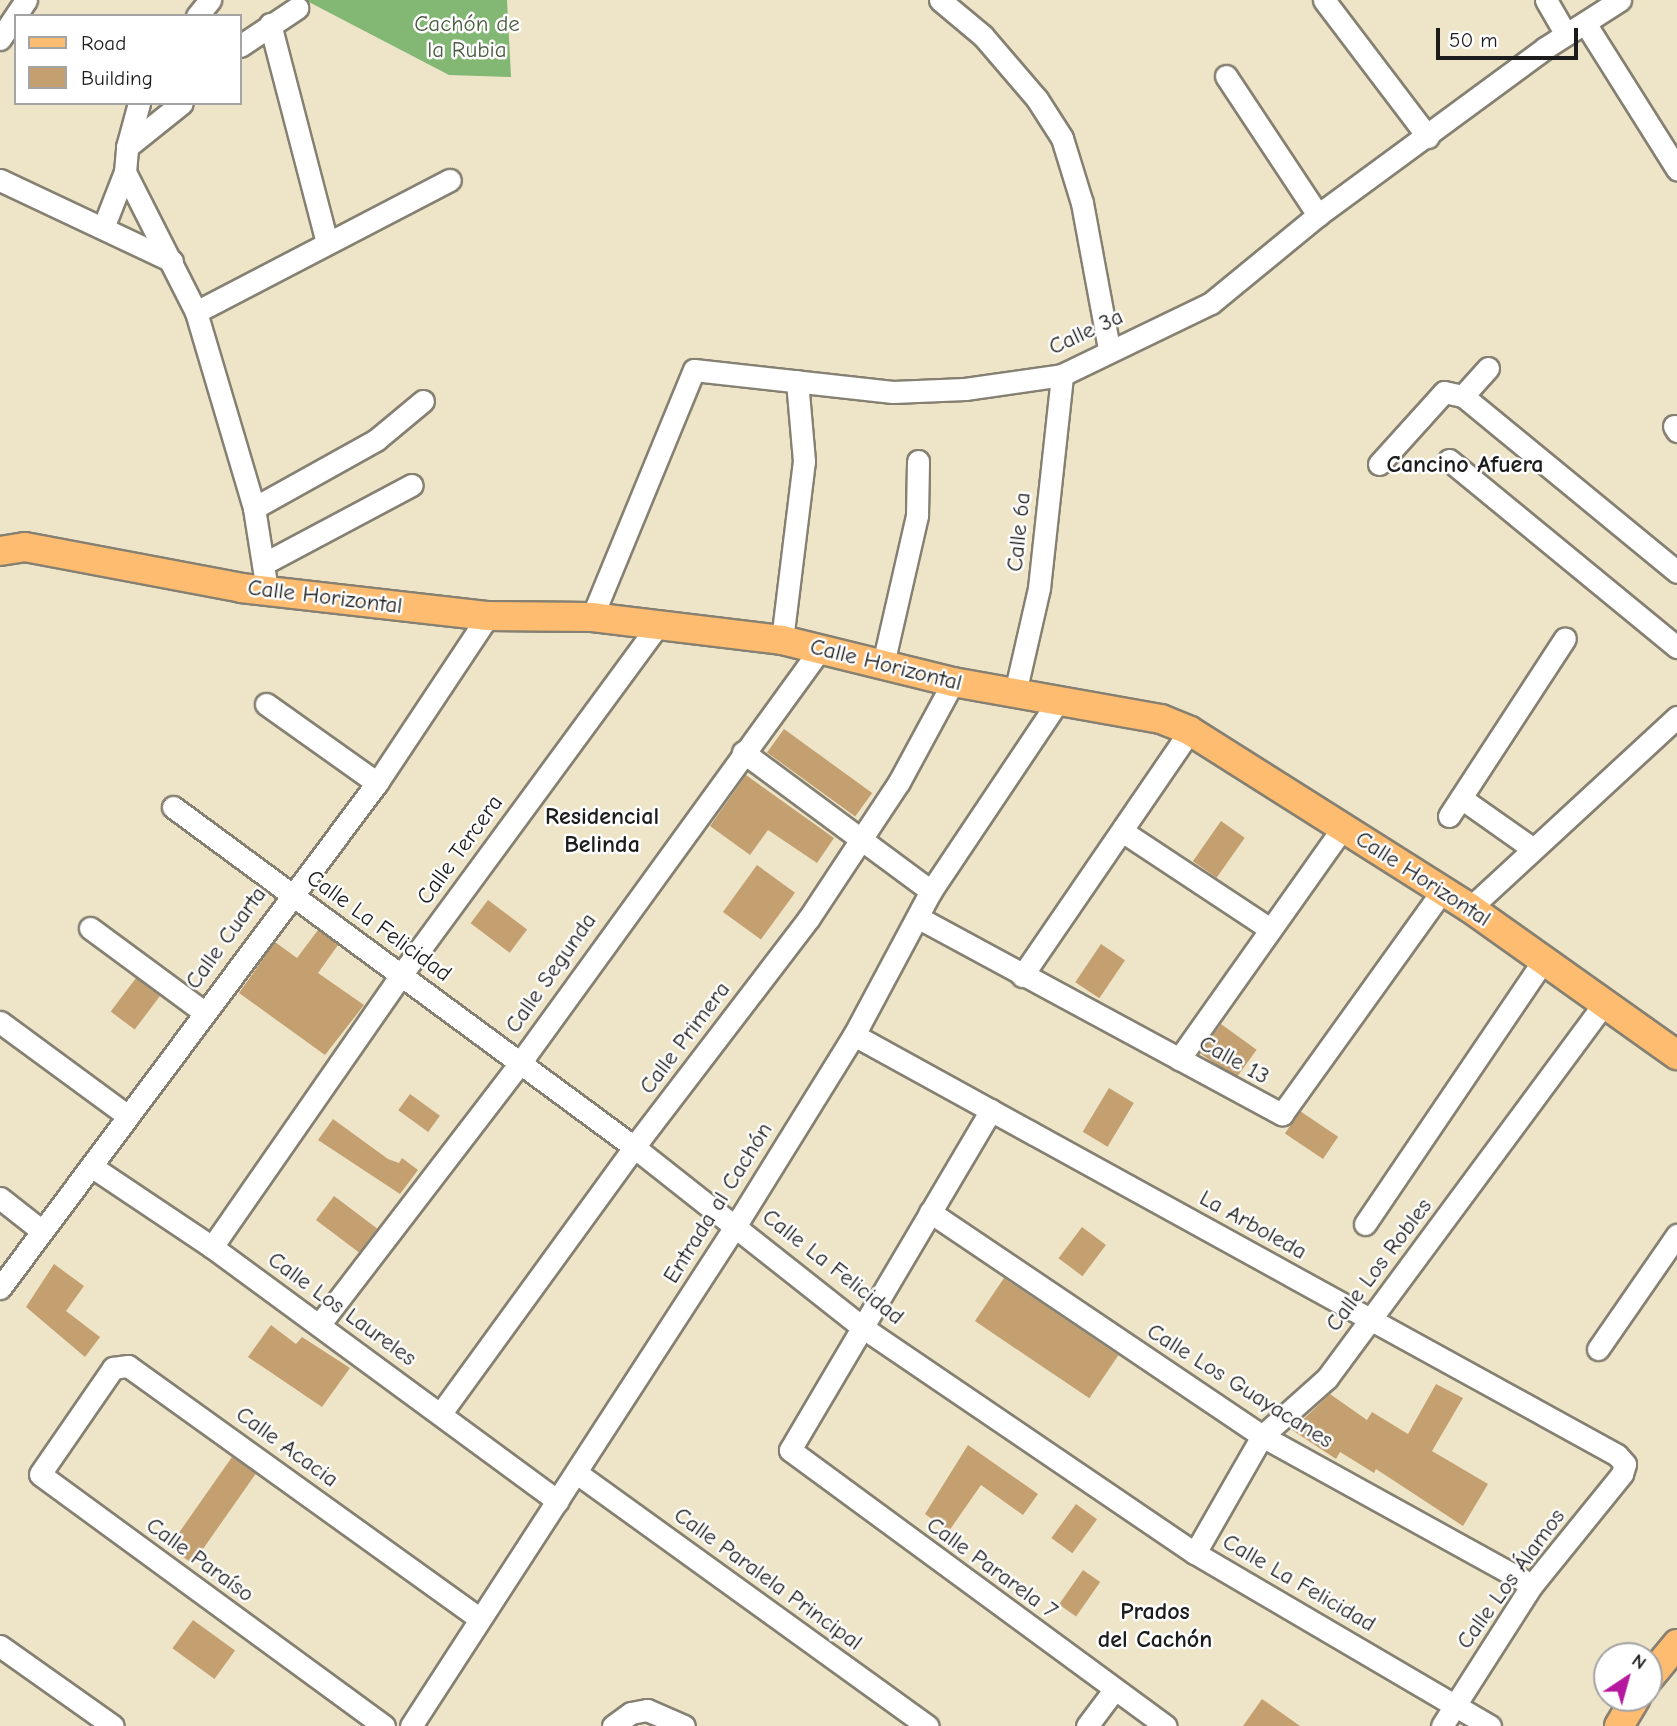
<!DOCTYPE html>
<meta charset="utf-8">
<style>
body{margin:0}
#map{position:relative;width:1677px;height:1726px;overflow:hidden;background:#eee5c8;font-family:"Comic Neue",sans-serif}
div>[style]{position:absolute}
.forest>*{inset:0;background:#82b874}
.building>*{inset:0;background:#c4a071;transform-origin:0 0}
.roads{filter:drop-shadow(2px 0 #858072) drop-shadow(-2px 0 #858072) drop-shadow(0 2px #858072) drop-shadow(0 -2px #858072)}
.minor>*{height:21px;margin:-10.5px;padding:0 10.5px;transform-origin:10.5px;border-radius:10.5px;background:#fff}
.major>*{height:28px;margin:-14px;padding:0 14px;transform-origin:14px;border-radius:14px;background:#fdbc70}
span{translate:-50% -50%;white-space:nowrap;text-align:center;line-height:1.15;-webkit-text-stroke:5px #fff;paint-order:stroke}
.park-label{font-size:23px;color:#4b5d41}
.street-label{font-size:23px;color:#1c1c1c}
.neighbourhood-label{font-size:24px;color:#1c1c1c;font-weight:700}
.legend{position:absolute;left:14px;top:14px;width:228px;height:91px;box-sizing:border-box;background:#fff;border:2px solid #a4a4a4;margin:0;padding:9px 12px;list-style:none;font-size:21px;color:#1c1c1c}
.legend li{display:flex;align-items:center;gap:14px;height:35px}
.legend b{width:35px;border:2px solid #a4a4a4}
.north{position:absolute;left:1593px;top:1642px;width:70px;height:70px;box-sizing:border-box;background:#fff;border:2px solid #a4a4a4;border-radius:50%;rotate:36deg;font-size:19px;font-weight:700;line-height:28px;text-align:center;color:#1c1c1c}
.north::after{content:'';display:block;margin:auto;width:24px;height:32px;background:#b5179e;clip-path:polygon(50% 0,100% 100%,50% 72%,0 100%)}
.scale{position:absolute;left:1436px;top:28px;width:142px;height:32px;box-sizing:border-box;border:4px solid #1c1c1c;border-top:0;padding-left:9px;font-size:21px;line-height:24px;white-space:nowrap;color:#1c1c1c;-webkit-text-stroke:5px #fff;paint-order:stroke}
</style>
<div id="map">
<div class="forest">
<div style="clip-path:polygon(305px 0,507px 0,511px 77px,449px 75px)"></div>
</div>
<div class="building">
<div style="left:784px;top:729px;width:109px;height:29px;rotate:36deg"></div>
<div style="clip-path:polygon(746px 775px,834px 838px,817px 863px,768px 830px,750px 855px,710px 826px)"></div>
<div style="left:1221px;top:821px;width:29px;height:49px;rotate:35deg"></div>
<div style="left:757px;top:865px;width:47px;height:58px;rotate:36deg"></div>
<div style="left:488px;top:900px;width:49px;height:29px;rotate:37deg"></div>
<div style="clip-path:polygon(318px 930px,338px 945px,318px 973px,364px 1005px,325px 1055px,239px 993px,275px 942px,297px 958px)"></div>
<div style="left:1101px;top:944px;width:29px;height:46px;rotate:34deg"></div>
<div style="left:136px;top:978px;width:30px;height:42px;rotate:37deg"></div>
<div style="left:1221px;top:1024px;width:44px;height:36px;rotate:36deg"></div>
<div style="left:1109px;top:1088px;width:29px;height:51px;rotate:31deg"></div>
<div style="left:410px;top:1094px;width:37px;height:20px;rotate:36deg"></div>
<div style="left:1300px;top:1111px;width:46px;height:27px;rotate:34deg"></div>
<div style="clip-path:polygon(333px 1119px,388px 1159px,399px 1163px,402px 1158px,418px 1170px,400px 1194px,318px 1140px)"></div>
<div style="left:334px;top:1196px;width:54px;height:30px;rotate:37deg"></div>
<div style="left:1082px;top:1227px;width:30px;height:39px;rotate:37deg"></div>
<div style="clip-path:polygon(54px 1264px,84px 1286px,66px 1311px,100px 1337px,85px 1357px,26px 1307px)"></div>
<div style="left:1004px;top:1278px;width:138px;height:52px;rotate:34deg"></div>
<div style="clip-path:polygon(271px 1325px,296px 1344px,302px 1337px,350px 1368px,322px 1407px,248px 1357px)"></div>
<div style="clip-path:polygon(1436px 1384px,1463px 1398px,1432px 1451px,1488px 1484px,1463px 1526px,1376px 1469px,1374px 1473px,1340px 1452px,1336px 1459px,1292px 1430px,1330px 1394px,1367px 1420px,1372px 1412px,1408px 1434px)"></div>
<div style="clip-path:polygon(968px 1445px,1038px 1494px,1023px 1515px,981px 1485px,949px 1531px,925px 1514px)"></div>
<div style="left:232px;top:1457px;width:29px;height:110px;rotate:35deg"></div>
<div style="left:1076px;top:1504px;width:26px;height:42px;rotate:36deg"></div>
<div style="left:1083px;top:1570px;width:21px;height:42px;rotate:35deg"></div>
<div style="left:193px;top:1620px;width:52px;height:35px;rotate:36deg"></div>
<div style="clip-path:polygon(1262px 1699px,1300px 1726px,1243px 1726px)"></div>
</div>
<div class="roads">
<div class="minor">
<div style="left:940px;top:0;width:56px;rotate:39.9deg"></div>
<div style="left:983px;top:36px;width:83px;rotate:49.4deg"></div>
<div style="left:1037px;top:99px;width:46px;rotate:57.3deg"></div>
<div style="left:1062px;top:138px;width:68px;rotate:72.9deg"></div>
<div style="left:1082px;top:203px;width:148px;rotate:79.5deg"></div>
<div style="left:1324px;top:0;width:172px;rotate:52.8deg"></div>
<div style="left:1546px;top:0;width:39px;rotate:60deg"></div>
<div style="left:197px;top:16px;width:21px;rotate:-51deg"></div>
<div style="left:1585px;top:23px;width:173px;rotate:57.8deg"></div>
<div style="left:270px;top:24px;width:226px;rotate:75.4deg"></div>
<div style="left:0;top:39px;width:47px;rotate:-56.3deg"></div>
<div style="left:240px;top:46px;width:69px;rotate:-33.7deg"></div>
<div style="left:1226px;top:76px;width:167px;rotate:56.5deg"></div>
<div style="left:127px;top:147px;width:70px;rotate:-38.7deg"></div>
<div style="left:125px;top:172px;width:157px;rotate:63.1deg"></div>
<div style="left:196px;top:312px;width:204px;rotate:73.5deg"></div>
<div style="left:254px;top:508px;width:83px;rotate:81deg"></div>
<div style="left:0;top:180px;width:190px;rotate:25.2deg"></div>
<div style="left:103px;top:228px;width:60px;rotate:-68.6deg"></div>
<div style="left:125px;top:172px;width:25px;rotate:-85deg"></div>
<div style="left:127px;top:147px;width:46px;rotate:-74.7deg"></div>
<div style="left:196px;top:312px;width:286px;rotate:-27.5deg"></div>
<div style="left:1488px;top:368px;width:38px;rotate:132deg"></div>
<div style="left:1463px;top:396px;width:277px;rotate:39.4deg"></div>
<div style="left:1674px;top:426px;width:6px;rotate:59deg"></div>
<div style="left:1449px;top:460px;width:295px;rotate:39.4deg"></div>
<div style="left:1379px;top:464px;width:97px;rotate:-47.9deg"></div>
<div style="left:1444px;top:392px;width:19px;rotate:12deg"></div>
<div style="left:254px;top:508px;width:140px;rotate:-29.1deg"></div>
<div style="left:376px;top:440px;width:61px;rotate:-39.7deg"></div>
<div style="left:265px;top:563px;width:166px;rotate:-28deg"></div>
<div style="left:592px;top:617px;width:267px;rotate:-67.6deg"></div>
<div style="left:694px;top:370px;width:200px;rotate:6.3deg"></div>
<div style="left:893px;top:392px;width:72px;rotate:-2.4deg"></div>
<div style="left:965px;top:389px;width:98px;rotate:-8.2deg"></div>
<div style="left:1062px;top:375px;width:165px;rotate:-25.8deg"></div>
<div style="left:1211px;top:303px;width:139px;rotate:-39.4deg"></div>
<div style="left:1318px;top:215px;width:282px;rotate:-36.3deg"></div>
<div style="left:1545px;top:48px;width:89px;rotate:-32.6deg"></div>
<div style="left:782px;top:640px;width:180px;rotate:-83deg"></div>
<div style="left:804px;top:461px;width:80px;rotate:-95deg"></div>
<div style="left:883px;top:664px;width:153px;rotate:-77.1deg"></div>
<div style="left:917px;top:515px;width:54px;rotate:-88.9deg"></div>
<div style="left:1015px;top:693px;width:108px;rotate:-77.1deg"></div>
<div style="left:1039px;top:588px;width:214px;rotate:-83.8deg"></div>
<div style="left:266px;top:704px;width:136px;rotate:35.4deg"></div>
<div style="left:743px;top:752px;width:234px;rotate:36.5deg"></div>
<div style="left:1461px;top:798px;width:87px;rotate:35.2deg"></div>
<div style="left:173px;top:807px;width:573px;rotate:36.41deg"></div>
<div style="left:634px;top:1147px;width:290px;rotate:38.3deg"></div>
<div style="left:862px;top:1327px;width:402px;rotate:34.2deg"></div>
<div style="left:1195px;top:1553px;width:342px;rotate:30.4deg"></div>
<div style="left:1449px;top:816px;width:212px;rotate:-56.9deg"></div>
<div style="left:1122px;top:831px;width:178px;rotate:33.5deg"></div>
<div style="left:1470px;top:908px;width:282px;rotate:-42.7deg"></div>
<div style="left:919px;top:918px;width:413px;rotate:28.4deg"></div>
<div style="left:1282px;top:1114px;width:274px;rotate:-54.3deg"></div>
<div style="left:90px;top:928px;width:142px;rotate:36.4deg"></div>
<div style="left:1022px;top:976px;width:297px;rotate:-55.6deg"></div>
<div style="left:0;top:1022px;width:159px;rotate:36.3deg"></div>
<div style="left:854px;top:1035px;width:871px;rotate:28.83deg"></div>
<div style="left:1617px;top:1455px;width:12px;rotate:48deg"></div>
<div style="left:1625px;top:1464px;width:10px;rotate:107deg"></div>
<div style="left:1622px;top:1474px;width:143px;rotate:129deg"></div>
<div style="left:1532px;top:1585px;width:167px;rotate:122.6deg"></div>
<div style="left:1179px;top:1059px;width:284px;rotate:-54.7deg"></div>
<div style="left:991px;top:1110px;width:395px;rotate:120.6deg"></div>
<div style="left:790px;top:1450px;width:466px;rotate:36.3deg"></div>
<div style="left:91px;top:1166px;width:146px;rotate:33.8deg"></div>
<div style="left:212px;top:1247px;width:429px;rotate:36.3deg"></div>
<div style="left:0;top:1198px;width:53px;rotate:38.2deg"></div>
<div style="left:930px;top:1212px;width:400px;rotate:34deg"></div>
<div style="left:1262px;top:1436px;width:308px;rotate:28.9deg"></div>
<div style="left:1365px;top:1224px;width:318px;rotate:-55.9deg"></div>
<div style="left:212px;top:1247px;width:331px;rotate:-55.2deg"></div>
<div style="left:401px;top:975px;width:434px;rotate:-53.7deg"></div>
<div style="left:0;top:1288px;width:630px;rotate:-53.26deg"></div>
<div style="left:377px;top:783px;width:201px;rotate:-56.4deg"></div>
<div style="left:319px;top:1325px;width:330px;rotate:-52.5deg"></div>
<div style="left:520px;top:1063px;width:513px;rotate:-54.05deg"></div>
<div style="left:1598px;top:1349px;width:139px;rotate:-55.3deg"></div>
<div style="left:441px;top:1413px;width:329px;rotate:-54deg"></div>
<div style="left:634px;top:1147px;width:288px;rotate:-52.6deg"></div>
<div style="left:809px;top:918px;width:163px;rotate:-56.5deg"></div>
<div style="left:899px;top:782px;width:114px;rotate:-61.6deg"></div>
<div style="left:578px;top:1474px;width:431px;rotate:35.8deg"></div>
<div style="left:1195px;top:1553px;width:135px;rotate:-60.2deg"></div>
<div style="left:1262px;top:1436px;width:87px;rotate:-41.7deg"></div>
<div style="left:1327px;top:1378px;width:465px;rotate:-53.5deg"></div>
<div style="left:0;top:1646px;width:138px;rotate:35.3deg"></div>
<div style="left:384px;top:1726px;width:426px;rotate:-143.8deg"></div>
<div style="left:40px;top:1474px;width:129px;rotate:-55.4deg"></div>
<div style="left:113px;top:1368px;width:15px;rotate:-8deg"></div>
<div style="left:128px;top:1366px;width:432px;rotate:35.7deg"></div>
<div style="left:411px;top:1726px;width:597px;rotate:-57.03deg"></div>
<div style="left:736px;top:1225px;width:224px;rotate:-58.2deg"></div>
<div style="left:854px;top:1035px;width:163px;rotate:-61.9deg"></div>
<div style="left:931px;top:891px;width:230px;rotate:-56.2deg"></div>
<div style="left:613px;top:1726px;width:22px;rotate:-36deg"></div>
<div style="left:631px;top:1713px;width:16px;rotate:-11deg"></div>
<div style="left:647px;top:1710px;width:40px;rotate:23.4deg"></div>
<div style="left:1087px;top:1726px;width:45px;rotate:-53.1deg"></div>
</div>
<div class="major">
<div style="left:0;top:551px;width:25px;rotate:-9deg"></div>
<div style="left:25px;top:547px;width:220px;rotate:10.7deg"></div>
<div style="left:241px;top:588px;width:249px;rotate:6.5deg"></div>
<div style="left:488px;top:616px;width:104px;rotate:0.6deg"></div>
<div style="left:592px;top:617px;width:191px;rotate:6.9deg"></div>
<div style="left:782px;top:640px;width:176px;rotate:13.8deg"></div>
<div style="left:953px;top:682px;width:211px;rotate:10.1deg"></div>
<div style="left:1161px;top:719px;width:31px;rotate:22deg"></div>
<div style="left:1190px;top:731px;width:331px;rotate:32.3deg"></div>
<div style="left:1470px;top:908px;width:254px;rotate:35.4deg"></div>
<div style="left:1649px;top:1678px;width:44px;rotate:-50.5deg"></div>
<div style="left:1619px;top:1726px;width:33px;rotate:-59deg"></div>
</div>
</div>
<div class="park-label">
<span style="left:467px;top:37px">Cachón de<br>la Rubia</span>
</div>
<div class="street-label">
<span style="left:1086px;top:332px;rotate:-25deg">Calle 3a</span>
<span style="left:1019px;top:532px;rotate:-84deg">Calle 6a</span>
<span style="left:325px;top:597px;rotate:7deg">Calle Horizontal</span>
<span style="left:886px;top:665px;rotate:14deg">Calle Horizontal</span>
<span style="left:460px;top:850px;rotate:-54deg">Calle Tercera</span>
<span style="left:1423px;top:879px;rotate:33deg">Calle Horizontal</span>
<span style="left:379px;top:926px;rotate:36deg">Calle La Felicidad</span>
<span style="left:226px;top:938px;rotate:-54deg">Calle Cuarta</span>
<span style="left:551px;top:973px;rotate:-55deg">Calle Segunda</span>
<span style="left:685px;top:1038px;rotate:-53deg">Calle Primera</span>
<span style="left:1234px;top:1060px;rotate:29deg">Calle 13</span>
<span style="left:718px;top:1203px;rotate:-58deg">Entrada al Cachón</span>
<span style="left:1253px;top:1225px;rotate:29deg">La Arboleda</span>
<span style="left:1379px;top:1265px;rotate:-53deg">Calle Los Robles</span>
<span style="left:833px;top:1267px;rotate:38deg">Calle La Felicidad</span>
<span style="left:342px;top:1309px;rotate:36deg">Calle Los Laureles</span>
<span style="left:1240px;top:1386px;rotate:32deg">Calle Los Guayacanes</span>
<span style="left:287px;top:1447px;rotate:36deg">Calle Acacia</span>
<span style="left:200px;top:1560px;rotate:36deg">Calle Paraíso</span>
<span style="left:992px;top:1568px;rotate:36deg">Calle Pararela 7</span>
<span style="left:768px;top:1579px;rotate:36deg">Calle Paralela Principal</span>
<span style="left:1511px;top:1579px;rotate:-54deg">Calle Los Álamos</span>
<span style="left:1299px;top:1583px;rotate:30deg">Calle La Felicidad</span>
</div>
<div class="neighbourhood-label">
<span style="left:1465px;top:465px">Cancino Afuera</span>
<span style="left:602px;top:831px">Residencial<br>Belinda</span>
<span style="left:1155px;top:1626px">Prados<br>del Cachón</span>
</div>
<ul class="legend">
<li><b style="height:9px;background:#fdbc70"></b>Road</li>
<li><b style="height:19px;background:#c4a071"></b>Building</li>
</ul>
<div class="north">N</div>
<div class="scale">50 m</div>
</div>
